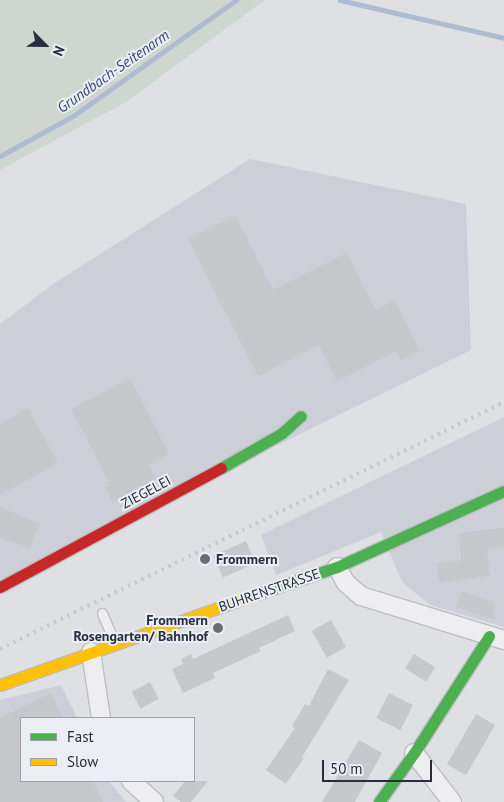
<!DOCTYPE html>
<style>
body{margin:0}
#map{position:relative;width:504px;height:802px;overflow:hidden;background:#dee0e4;font-family:"PT Sans",sans-serif}
div>[style]{position:absolute}
.built>*{inset:0;background:#cccfd7}
.green>*{inset:0;background:#ced7cf}
.stream>*{height:4.5px;margin:-2.25px;padding:0 2.25px;transform-origin:2.25px;border-radius:2.25px;background:#adbcce}
.building>*{inset:0;background:#c7c8cc;transform-origin:0 0}
.roads{filter:drop-shadow(1px 0 #bcbec2) drop-shadow(-1px 0 #bcbec2) drop-shadow(0 1px #bcbec2) drop-shadow(0 -1px #bcbec2)}
.lane>*{height:9px;margin:-4.5px;padding:0 4.5px;transform-origin:4.5px;border-radius:4.5px;background:#eeeef0}
.street>*{height:18px;margin:-9px;padding:0 9px;transform-origin:9px;border-radius:9px;background:#eeeef0}
.fast>*{height:11px;margin:-5.5px;padding:0 5.5px;transform-origin:5.5px;border-radius:5.5px;background:#4caf50}
.slow>*{height:11px;margin:-5.5px;padding:0 5.5px;transform-origin:5.5px;border-radius:5.5px;background:#ffc107}
.jam>*{height:11px;margin:-5.5px;padding:0 5.5px;transform-origin:5.5px;border-radius:5.5px;background:#c62828}
.rail>*{height:4px;margin-top:-2px;transform-origin:0;background:repeating-linear-gradient(90deg,#c7c8cc 0 2.5px,transparent 0 7.5px)}
.dots>*{width:14px;height:14px;translate:-50% -50%;box-sizing:border-box;border:2px solid #ebeef4;border-radius:50%}
span{translate:-50% -50%;white-space:nowrap;text-align:center;line-height:1.15;-webkit-text-stroke:4px #ebeef4;paint-order:stroke}
.street-label{font-size:14px;color:#272d3b}
.poi-label{font-size:14px;color:#272d3b;font-weight:700}
.left{translate:0 -50%;text-align:left}
.right{translate:-100% -50%;text-align:right}
.water-label{font-size:15px;color:#334a6d;font-style:italic}
.legend{position:absolute;left:20px;top:717px;width:175px;height:65px;box-sizing:border-box;background:#ebeef4;border:1px solid #9da1aa;margin:0;padding:6px 9px;list-style:none;font-size:15px;color:#272d3b}
.legend li{display:flex;align-items:center;gap:10px;height:25px}
.legend b{width:25px;border:1px solid #9da1aa}
.north{position:absolute;left:20px;top:20px;width:50px;height:50px;-webkit-text-stroke:4px #ebeef4;paint-order:stroke;rotate:113deg;font-size:14px;font-weight:700;line-height:20px;text-align:center;color:#272d3b}
.north::after{content:'';display:block;margin:auto;width:18px;height:22px;background:#272d3b;clip-path:polygon(50% 0,100% 100%,50% 72%,0 100%)}
.scale{position:absolute;left:322px;top:760px;width:110px;height:22px;box-sizing:border-box;border:2px solid #272d3b;border-top:0;padding-left:6px;font-size:15px;line-height:18px;white-space:nowrap;color:#272d3b;-webkit-text-stroke:4px #ebeef4;paint-order:stroke}
</style>
<div id="map">
<div class="built">
<div style="clip-path:polygon(250px 159px,466px 204px,471px 350px,0 581px,0 324px,53px 284px)"></div>
<div style="clip-path:polygon(504px 417px,504px 627px,430px 605px,402px 582px,381px 532px,276px 575px,261px 535px)"></div>
<div style="clip-path:polygon(61px 685px,77px 718px,21px 718px,21px 781px,109px 781px,126px 802px,0 802px,0 700px)"></div>
</div>
<div class="green">
<div style="clip-path:polygon(0 0,265px 0,126px 102px,0 170px)"></div>
</div>
<div class="stream">
<div style="left:340px;top:0;width:168px;rotate:13deg"></div>
<div style="left:0;top:156px;width:83px;rotate:-28.7deg"></div>
<div style="left:73px;top:116px;width:200px;rotate:-35.4deg"></div>
</div>
<div class="building">
<div style="clip-path:polygon(235px 215px,273px 290px,347px 253px,376px 310px,395px 300px,420px 351px,401px 360px,396px 351px,337px 381px,319px 345px,258px 376px,188px 239px)"></div>
<div style="clip-path:polygon(130px 378px,169px 454px,149px 465px,157px 479px,113px 502px,105px 488px,110px 485px,71px 409px)"></div>
<div style="clip-path:polygon(28px 408px,58px 463px,0 495px,0 424px)"></div>
<div style="clip-path:polygon(0 507px,40px 524px,29px 548px,0 538px)"></div>
<div style="clip-path:polygon(504px 528px,504px 547px,487px 549px,490px 576px,439px 583px,437px 563px,461px 561px,459px 533px)"></div>
<div style="left:246px;top:541px;width:24px;height:36px;rotate:66deg"></div>
<div style="clip-path:polygon(462px 591px,493px 602px,495px 620px,457px 607px)"></div>
<div style="clip-path:polygon(288px 615px,295px 631px,259px 648px,261px 651px,213px 673px,215px 678px,183px 693px,172px 669px,183px 664px,181px 659px,191px 654px,193px 659px)"></div>
<div style="left:331px;top:620px;width:31px;height:22px;rotate:61deg"></div>
<div style="left:414px;top:654px;width:25px;height:17px;rotate:32deg"></div>
<div style="clip-path:polygon(328px 669px,349px 680px,302px 757px,304px 758px,286px 784px,266px 770px,295px 728px,292px 726px,305px 704px,309px 706px)"></div>
<div style="left:150px;top:682px;width:19px;height:21px;rotate:62deg"></div>
<div style="clip-path:polygon(51px 693px,63px 718px,21px 718px,21px 781px,93px 781px,103px 802px,0 802px,0 718px)"></div>
<div style="left:389px;top:693px;width:27px;height:28px;rotate:27deg"></div>
<div style="left:476px;top:714px;width:22px;height:58px;rotate:30deg"></div>
<div style="clip-path:polygon(359px 740px,382px 753px,355px 802px,322px 802px)"></div>
<div style="clip-path:polygon(185px 781px,208px 781px,191px 802px,181px 802px,173px 796px)"></div>
</div>
<div class="roads">
<div class="lane">
<div style="left:102px;top:613px;width:33px;rotate:67deg"></div>
</div>
<div class="street">
<div style="left:337px;top:567px;width:18px;rotate:61deg"></div>
<div style="left:346px;top:583px;width:20px;rotate:41deg"></div>
<div style="left:361px;top:596px;width:150px;rotate:17.1deg"></div>
<div style="left:91px;top:652px;width:67px;rotate:81.4deg"></div>
<div style="left:414px;top:753px;width:62px;rotate:52.2deg"></div>
<div style="left:131px;top:781px;width:31px;rotate:42deg"></div>
</div>
<div class="fast">
<div style="left:221px;top:468px;width:70px;rotate:-29.8deg"></div>
<div style="left:282px;top:433px;width:25px;rotate:-42deg"></div>
<div style="left:260px;top:593px;width:81px;rotate:-18.7deg"></div>
<div style="left:337px;top:567px;width:183px;rotate:-24.5deg"></div>
<div style="left:379px;top:802px;width:60px;rotate:-54.5deg"></div>
<div style="left:414px;top:753px;width:139px;rotate:-57.3deg"></div>
</div>
<div class="slow">
<div style="left:0;top:685px;width:276px;rotate:-19.5deg"></div>
</div>
<div class="jam">
<div style="left:0;top:587px;width:251px;rotate:-28.3deg"></div>
</div>
</div>
<div class="rail">
<div style="left:0;top:649px;width:561px;rotate:-26.11deg"></div>
</div>
<div class="dots">
<div style="left:205px;top:559px;background:#676c76"></div>
<div style="left:218px;top:628px;background:#676c76"></div>
</div>
<div class="street-label">
<span style="left:146px;top:492px;rotate:-28deg">ZIEGELEI</span>
<span style="left:269px;top:590px;rotate:-19deg">BUHRENSTRASSE</span>
</div>
<div class="poi-label">
<span class="left" style="left:216px;top:559px">Frommern</span>
<span class="right" style="left:208px;top:628px">Frommern<br>Rosengarten/ Bahnhof</span>
</div>
<div class="water-label">
<span style="left:113px;top:71px;rotate:-35deg">Grundbach-Seitenarm</span>
</div>
<ul class="legend">
<li><b style="height:6px;background:#4caf50"></b>Fast</li>
<li><b style="height:6px;background:#ffc107"></b>Slow</li>
</ul>
<div class="north">N</div>
<div class="scale">50 m</div>
</div>
